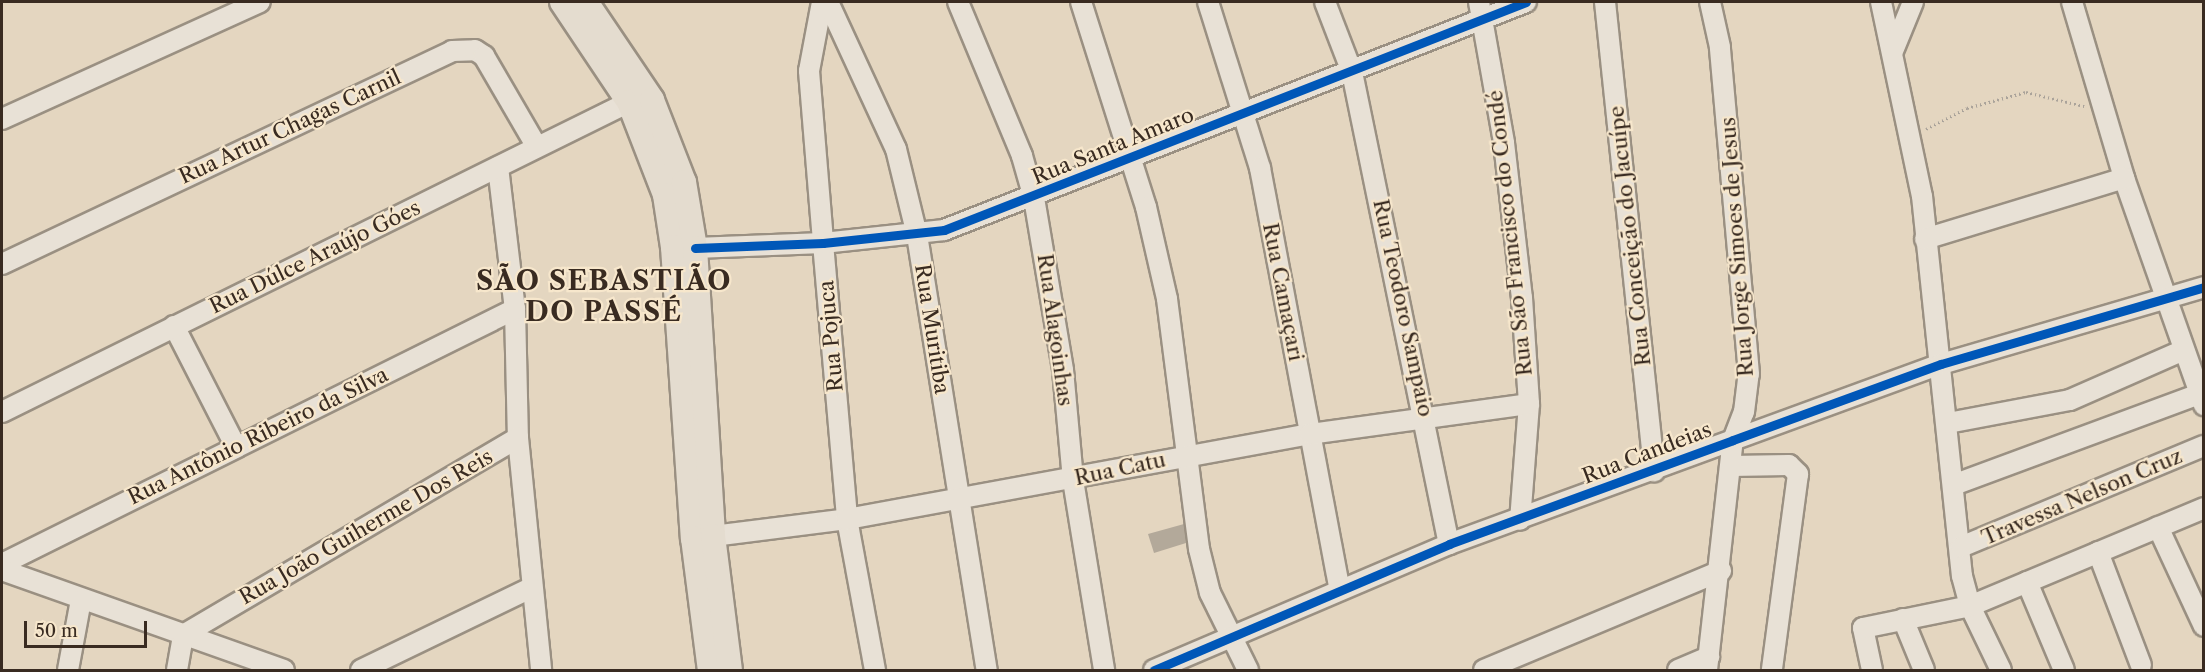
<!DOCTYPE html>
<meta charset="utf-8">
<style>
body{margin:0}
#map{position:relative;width:2205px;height:672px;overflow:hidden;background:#e4d6c0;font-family:"Libre Caslon Text",serif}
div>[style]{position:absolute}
.building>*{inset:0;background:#b3a99a}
.path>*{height:3px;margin-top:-1.5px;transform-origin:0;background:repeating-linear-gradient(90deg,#aaa39a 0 1.5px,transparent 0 4.5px)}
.roads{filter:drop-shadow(2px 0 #9a9082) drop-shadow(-2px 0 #9a9082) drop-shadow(0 2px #9a9082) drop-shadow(0 -2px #9a9082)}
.minor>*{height:20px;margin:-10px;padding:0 10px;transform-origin:10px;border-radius:10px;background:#e8e1d6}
.major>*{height:24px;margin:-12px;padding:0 12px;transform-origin:12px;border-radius:12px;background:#e4dccf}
.cycleway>*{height:9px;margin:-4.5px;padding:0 4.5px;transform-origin:4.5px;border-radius:4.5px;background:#0057b8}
span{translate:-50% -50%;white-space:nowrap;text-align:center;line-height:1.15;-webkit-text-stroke:4.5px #f7e7cc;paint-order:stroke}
.street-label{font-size:21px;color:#392b21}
.district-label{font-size:27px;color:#392b21;font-weight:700;letter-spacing:1.5px}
.frame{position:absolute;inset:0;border:3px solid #392b21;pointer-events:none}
.scale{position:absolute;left:24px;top:621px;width:123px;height:27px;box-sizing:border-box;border:3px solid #392b21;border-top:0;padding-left:8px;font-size:18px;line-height:21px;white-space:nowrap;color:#392b21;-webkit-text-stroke:4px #f7e7cc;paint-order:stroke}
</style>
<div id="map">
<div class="building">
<div style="clip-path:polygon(1184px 524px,1186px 543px,1154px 553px,1148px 534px)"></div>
</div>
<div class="path">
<div style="left:1926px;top:129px;width:46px;rotate:-27.1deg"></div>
<div style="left:1967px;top:108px;width:61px;rotate:-15.2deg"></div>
<div style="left:2026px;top:92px;width:60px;rotate:13.6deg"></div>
</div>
<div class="roads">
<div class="minor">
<div style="left:822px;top:2px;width:70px;rotate:100.7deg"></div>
<div style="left:809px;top:71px;width:173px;rotate:85.3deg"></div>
<div style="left:823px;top:243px;width:277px;rotate:85deg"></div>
<div style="left:847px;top:519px;width:154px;rotate:79.5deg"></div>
<div style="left:828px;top:2px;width:162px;rotate:65.2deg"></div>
<div style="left:896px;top:149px;width:89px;rotate:76.3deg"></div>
<div style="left:917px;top:235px;width:441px;rotate:80.9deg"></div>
<div style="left:958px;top:2px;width:167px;rotate:67.4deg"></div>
<div style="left:1022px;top:156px;width:44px;rotate:74.1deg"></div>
<div style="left:1034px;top:198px;width:174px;rotate:80.4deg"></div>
<div style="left:1063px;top:370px;width:110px;rotate:84.8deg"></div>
<div style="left:1073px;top:480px;width:193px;rotate:80.7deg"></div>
<div style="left:1081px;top:2px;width:215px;rotate:72.4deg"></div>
<div style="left:1146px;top:207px;width:94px;rotate:77.1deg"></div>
<div style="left:1167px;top:299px;width:252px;rotate:82.7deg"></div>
<div style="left:1199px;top:549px;width:45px;rotate:76deg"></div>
<div style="left:1210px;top:593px;width:86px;rotate:63.7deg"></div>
<div style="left:1208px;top:2px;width:174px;rotate:72.6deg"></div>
<div style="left:1260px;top:168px;width:427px;rotate:79.3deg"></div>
<div style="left:1325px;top:2px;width:75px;rotate:68.9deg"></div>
<div style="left:1352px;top:72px;width:482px;rotate:78.4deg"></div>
<div style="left:1479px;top:2px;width:143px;rotate:79.9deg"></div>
<div style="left:1504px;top:143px;width:156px;rotate:83.4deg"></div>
<div style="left:1522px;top:298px;width:106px;rotate:86.2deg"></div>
<div style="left:1529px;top:404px;width:116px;rotate:94.4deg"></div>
<div style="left:1605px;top:2px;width:472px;rotate:84deg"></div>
<div style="left:1881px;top:2px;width:198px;rotate:78.1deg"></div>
<div style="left:1922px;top:196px;width:382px;rotate:84deg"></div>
<div style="left:1962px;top:576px;width:31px;rotate:75deg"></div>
<div style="left:1970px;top:606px;width:71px;rotate:64.2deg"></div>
<div style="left:2072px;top:2px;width:184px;rotate:73.5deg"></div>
<div style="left:2124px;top:178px;width:241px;rotate:70.6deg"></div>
<div style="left:1893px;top:51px;width:53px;rotate:-67.8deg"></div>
<div style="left:2px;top:119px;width:283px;rotate:-24.4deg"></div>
<div style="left:498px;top:167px;width:143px;rotate:83.2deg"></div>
<div style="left:515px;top:309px;width:129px;rotate:88.7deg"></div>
<div style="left:518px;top:438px;width:233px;rotate:84.3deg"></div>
<div style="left:1925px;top:239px;width:208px;rotate:-17deg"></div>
<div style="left:695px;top:248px;width:128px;rotate:-2.2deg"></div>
<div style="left:823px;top:243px;width:122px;rotate:-6.1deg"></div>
<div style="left:944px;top:230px;width:625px;rotate:-21.39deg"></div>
<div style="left:2px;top:264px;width:498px;rotate:-25.3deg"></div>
<div style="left:452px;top:51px;width:23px;rotate:-2deg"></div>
<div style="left:475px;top:50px;width:11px;rotate:34deg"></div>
<div style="left:484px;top:56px;width:105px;rotate:59.8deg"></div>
<div style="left:174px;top:326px;width:136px;rotate:62.9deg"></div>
<div style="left:2px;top:412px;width:699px;rotate:-26.31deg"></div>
<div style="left:1948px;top:423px;width:124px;rotate:-10.7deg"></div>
<div style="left:2070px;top:400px;width:124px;rotate:-23.7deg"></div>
<div style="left:1731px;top:466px;width:58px;rotate:-1deg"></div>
<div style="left:1789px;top:465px;width:13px;rotate:45deg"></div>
<div style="left:1798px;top:474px;width:198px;rotate:97.6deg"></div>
<div style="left:1956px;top:484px;width:259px;rotate:-20.3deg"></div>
<div style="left:2158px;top:527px;width:109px;rotate:65.1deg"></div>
<div style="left:713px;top:536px;width:135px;rotate:-7.2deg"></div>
<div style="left:847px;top:519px;width:471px;rotate:-10.4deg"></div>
<div style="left:1310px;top:434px;width:221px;rotate:-7.8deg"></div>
<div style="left:1961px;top:547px;width:263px;rotate:-22.6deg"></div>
<div style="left:2098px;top:552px;width:121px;rotate:69.2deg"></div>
<div style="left:2px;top:564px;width:573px;rotate:-26.43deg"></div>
<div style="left:2px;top:570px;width:299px;rotate:19.5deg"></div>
<div style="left:2027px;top:582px;width:95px;rotate:67.2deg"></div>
<div style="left:1903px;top:619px;width:55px;rotate:67.6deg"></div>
<div style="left:68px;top:670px;width:71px;rotate:-79.5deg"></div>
<div style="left:177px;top:670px;width:36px;rotate:-80deg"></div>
<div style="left:183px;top:635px;width:389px;rotate:-30.5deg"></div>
<div style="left:361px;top:670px;width:189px;rotate:-25.8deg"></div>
<div style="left:1154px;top:670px;width:321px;rotate:-23.1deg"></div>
<div style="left:1449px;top:544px;width:302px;rotate:-20.1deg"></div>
<div style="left:1733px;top:440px;width:221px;rotate:-20.1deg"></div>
<div style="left:1941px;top:364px;width:274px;rotate:-16.3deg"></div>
<div style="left:1484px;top:670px;width:257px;rotate:-22.7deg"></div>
<div style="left:1678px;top:670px;width:34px;rotate:-23deg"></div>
<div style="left:1707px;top:670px;width:231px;rotate:-83.6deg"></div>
<div style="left:1733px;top:440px;width:30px;rotate:-69deg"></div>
<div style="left:1744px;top:412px;width:38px;rotate:-83deg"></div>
<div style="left:1749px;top:374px;width:328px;rotate:-95.1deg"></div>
<div style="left:1720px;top:47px;width:46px;rotate:-102.5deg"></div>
<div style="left:1872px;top:670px;width:43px;rotate:-102.1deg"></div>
<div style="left:1863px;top:628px;width:109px;rotate:-11.6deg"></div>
<div style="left:1970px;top:606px;width:254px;rotate:-22.7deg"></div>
</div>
<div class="major">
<div style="left:562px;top:2px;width:120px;rotate:56.2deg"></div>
<div style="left:629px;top:102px;width:100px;rotate:68.8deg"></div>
<div style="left:665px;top:195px;width:53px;rotate:81.3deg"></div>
<div style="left:673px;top:247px;width:292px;rotate:86.1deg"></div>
<div style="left:693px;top:538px;width:133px;rotate:82.7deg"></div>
<div style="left:586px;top:2px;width:118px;rotate:56deg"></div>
<div style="left:652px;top:100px;width:88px;rotate:68.7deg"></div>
<div style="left:684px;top:182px;width:67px;rotate:80.5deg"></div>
<div style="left:695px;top:248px;width:289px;rotate:86.4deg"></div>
<div style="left:713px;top:536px;width:135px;rotate:82.8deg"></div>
</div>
</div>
<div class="cycleway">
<div style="left:695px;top:248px;width:128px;rotate:-2.2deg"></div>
<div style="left:823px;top:243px;width:122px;rotate:-6.1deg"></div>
<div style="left:944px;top:230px;width:625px;rotate:-21.39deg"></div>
<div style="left:1154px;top:670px;width:321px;rotate:-23.1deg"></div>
<div style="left:1449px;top:544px;width:302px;rotate:-20.1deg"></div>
<div style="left:1733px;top:440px;width:221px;rotate:-20.1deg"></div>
<div style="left:1941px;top:364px;width:274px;rotate:-16.3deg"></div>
</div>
<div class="street-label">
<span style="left:290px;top:127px;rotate:-25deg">Rua Artur Chagas Carnil</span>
<span style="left:1113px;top:146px;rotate:-22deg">Rua Santa Amaro</span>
<span style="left:1510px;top:233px;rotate:-96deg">Rua São Francisco do Condé</span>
<span style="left:1630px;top:236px;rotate:-96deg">Rua Conceição do Jacuípe</span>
<span style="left:1737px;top:247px;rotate:-94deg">Rua Jorge Simoes de Jesus</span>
<span style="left:315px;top:257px;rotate:-26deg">Rua Dúlce Araújo Góes</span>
<span style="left:1283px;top:292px;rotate:79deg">Rua Camaçari</span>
<span style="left:1403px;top:308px;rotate:78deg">Rua Teodoro Sampaio</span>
<span style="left:932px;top:329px;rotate:81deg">Rua Muritiba</span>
<span style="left:1055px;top:330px;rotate:82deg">Rua Alagoinhas</span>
<span style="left:831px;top:336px;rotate:-95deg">Rua Pojuca</span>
<span style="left:258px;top:436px;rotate:-26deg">Rua Antônio Ribeiro da Silva</span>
<span style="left:1647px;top:453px;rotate:-21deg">Rua Candeias</span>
<span style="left:1120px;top:469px;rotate:-12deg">Rua Catu</span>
<span style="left:2082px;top:497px;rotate:-23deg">Travessa Nelson Cruz</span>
<span style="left:366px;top:527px;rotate:-30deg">Rua João Guiherme Dos Reis</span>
</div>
<div class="district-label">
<span style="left:604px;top:296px">SÃO SEBASTIÃO<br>DO PASSÉ</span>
</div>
<div class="frame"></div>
<div class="scale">50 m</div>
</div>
